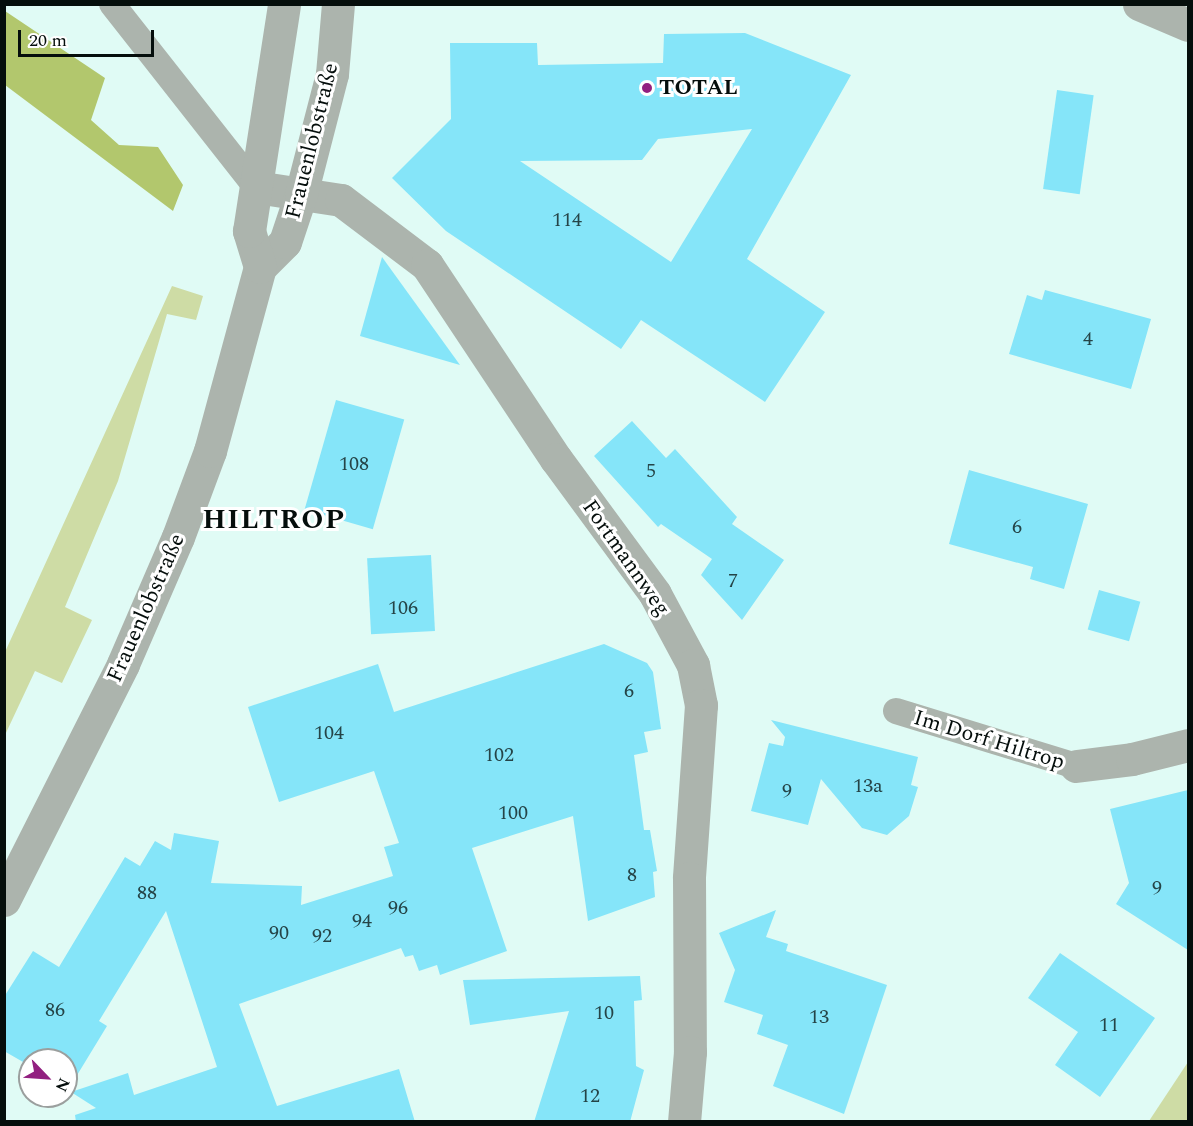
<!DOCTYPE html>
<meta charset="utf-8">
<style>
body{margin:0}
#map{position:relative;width:1193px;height:1126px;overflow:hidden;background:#e0fbf5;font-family:Spectral,serif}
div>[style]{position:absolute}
.green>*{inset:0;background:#cedca5}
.forest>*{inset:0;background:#b2c76d}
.building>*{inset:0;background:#85e5f9;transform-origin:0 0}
.service>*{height:26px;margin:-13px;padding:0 13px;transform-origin:13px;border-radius:13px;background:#acb4ad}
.minor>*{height:33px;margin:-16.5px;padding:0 16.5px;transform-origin:16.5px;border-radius:16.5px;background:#acb4ad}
.dots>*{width:16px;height:16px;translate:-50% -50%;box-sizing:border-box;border:3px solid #fff;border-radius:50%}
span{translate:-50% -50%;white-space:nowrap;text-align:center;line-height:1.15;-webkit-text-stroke:6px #fff;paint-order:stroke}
.number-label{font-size:20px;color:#254447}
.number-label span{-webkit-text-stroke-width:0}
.poi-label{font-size:22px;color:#050e0c;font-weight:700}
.left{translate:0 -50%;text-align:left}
.street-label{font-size:22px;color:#050e0c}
.district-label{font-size:28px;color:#050e0c;font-weight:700;letter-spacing:1.5px}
.frame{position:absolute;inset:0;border:6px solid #050e0c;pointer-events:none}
.north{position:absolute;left:18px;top:1048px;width:60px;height:60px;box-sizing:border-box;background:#fff;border:2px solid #9b9f9e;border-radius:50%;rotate:115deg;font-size:16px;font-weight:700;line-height:24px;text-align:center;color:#050e0c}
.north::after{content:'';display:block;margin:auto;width:21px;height:27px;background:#922080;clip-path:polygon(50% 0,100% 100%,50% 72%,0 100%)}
.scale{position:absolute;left:18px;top:30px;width:136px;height:27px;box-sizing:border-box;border:3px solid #050e0c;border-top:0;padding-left:8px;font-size:18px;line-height:21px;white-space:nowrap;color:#050e0c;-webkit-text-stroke:4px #fff;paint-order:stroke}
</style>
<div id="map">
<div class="green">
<div style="clip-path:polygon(172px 286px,203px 296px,196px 320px,167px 314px,118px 481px,65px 607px,92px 620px,62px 683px,35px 671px,5px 735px,5px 652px)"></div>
<div style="clip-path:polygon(1188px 1062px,1188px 1121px,1149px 1121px)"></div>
</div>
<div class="forest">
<div style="clip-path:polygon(5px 11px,105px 78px,91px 120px,119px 145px,158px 147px,183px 185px,173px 211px,5px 85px)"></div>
</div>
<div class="building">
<div style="clip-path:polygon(evenodd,745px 33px,851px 75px,747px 259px,825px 312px,765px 402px,641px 320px,621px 349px,446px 231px,392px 178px,451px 119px,450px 43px,537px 43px,538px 65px,663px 63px,664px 34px,745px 33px,752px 129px,671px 262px,520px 161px,642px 160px,658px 139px,752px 129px)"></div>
<div style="left:1057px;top:90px;width:37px;height:100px;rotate:8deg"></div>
<div style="clip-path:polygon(382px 257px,460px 365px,360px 336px)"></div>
<div style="clip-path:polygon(1045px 290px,1151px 319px,1131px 389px,1009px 354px,1027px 295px,1042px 300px)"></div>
<div style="left:336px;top:400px;width:71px;height:114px;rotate:16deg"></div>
<div style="clip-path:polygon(632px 421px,666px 458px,675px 449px,737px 517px,732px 524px,784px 560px,742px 620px,701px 575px,712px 559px,661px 524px,658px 527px,594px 456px)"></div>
<div style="clip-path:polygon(969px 470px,1088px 504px,1064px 589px,1030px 579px,1033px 567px,949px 544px)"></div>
<div style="left:431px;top:555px;width:76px;height:64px;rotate:87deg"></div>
<div style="left:1099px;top:590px;width:43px;height:41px;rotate:16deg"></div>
<div style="clip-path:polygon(604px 644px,647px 663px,653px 672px,661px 729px,644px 732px,648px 752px,634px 755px,644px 830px,650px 830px,657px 871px,653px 872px,655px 897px,588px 921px,573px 816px,472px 848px,507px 951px,440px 975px,437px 965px,419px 971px,413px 955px,405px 957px,401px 948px,239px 1004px,277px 1106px,399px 1069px,415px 1122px,76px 1122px,75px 1115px,96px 1108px,71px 1092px,128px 1073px,134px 1095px,217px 1067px,166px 911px,99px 1021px,107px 1026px,68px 1090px,66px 1060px,30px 1060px,30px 1066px,4px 1051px,4px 997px,33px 951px,59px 967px,125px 857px,140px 866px,155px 841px,171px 850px,174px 833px,219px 841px,211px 883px,302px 886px,301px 905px,393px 876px,384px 847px,399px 843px,374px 771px,279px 802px,248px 707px,378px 664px,394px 712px)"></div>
<div style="clip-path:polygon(771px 720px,918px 757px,911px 785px,918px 787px,909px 816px,887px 835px,862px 828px,821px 779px,808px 825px,751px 811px,769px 743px,783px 746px,785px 737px)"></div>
<div style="clip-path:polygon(1188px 790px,1188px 950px,1116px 904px,1129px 883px,1110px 809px)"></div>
<div style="clip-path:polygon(776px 910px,766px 937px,788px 944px,786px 951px,887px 985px,844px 1114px,773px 1086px,788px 1045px,757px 1034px,763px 1015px,724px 1002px,735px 970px,719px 933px)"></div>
<div style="clip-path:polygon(1060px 953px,1155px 1018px,1100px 1097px,1055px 1065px,1078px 1032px,1028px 998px)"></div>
<div style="clip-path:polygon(640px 976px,642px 1000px,634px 1001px,636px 1066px,644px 1070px,630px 1122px,534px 1122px,569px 1011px,470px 1025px,463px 980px)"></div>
</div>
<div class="service">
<div style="left:112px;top:4px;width:233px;rotate:51.8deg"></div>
<div style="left:896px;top:711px;width:188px;rotate:17deg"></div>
</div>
<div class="minor">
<div style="left:1139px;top:4px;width:53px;rotate:23.2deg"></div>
<div style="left:256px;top:187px;width:86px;rotate:8.7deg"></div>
<div style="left:341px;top:200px;width:108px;rotate:37.1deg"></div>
<div style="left:427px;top:265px;width:233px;rotate:56.4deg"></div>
<div style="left:556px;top:459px;width:167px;rotate:53.7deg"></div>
<div style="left:655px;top:594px;width:81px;rotate:61.8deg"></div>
<div style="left:693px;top:665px;width:41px;rotate:78.7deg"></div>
<div style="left:701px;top:705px;width:173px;rotate:94deg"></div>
<div style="left:689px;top:878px;width:174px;rotate:89.7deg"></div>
<div style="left:690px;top:1052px;width:70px;rotate:94.9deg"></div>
<div style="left:260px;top:267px;width:35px;rotate:-45deg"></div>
<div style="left:285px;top:242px;width:51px;rotate:-71.6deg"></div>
<div style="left:301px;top:194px;width:124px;rotate:-75.5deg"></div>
<div style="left:332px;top:74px;width:70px;rotate:-85.1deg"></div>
<div style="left:1076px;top:766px;width:56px;rotate:-7.1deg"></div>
<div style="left:1132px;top:759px;width:58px;rotate:-14deg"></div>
<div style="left:4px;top:900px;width:264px;rotate:-63.2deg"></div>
<div style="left:123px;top:664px;width:138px;rotate:-66.6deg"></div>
<div style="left:178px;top:537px;width:92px;rotate:-69.6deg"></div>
<div style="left:210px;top:451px;width:191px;rotate:-74.8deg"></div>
<div style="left:260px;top:267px;width:38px;rotate:-107deg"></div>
<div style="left:249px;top:231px;width:230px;rotate:-81.2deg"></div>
</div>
<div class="dots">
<div style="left:647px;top:88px;background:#922080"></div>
</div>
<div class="number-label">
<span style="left:567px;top:220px">114</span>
<span style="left:1088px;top:339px">4</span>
<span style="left:354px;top:464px">108</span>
<span style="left:651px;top:471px">5</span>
<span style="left:1017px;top:527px">6</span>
<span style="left:733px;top:581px">7</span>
<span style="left:403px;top:608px">106</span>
<span style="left:629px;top:691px">6</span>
<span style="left:329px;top:733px">104</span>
<span style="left:499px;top:755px">102</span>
<span style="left:868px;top:786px">13a</span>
<span style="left:787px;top:791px">9</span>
<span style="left:513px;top:813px">100</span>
<span style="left:632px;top:875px">8</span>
<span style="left:1157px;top:888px">9</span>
<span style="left:147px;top:893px">88</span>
<span style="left:398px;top:908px">96</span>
<span style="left:362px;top:921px">94</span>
<span style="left:279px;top:933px">90</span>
<span style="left:322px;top:936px">92</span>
<span style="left:55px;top:1010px">86</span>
<span style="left:604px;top:1013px">10</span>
<span style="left:819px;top:1017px">13</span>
<span style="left:1109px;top:1025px">11</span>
<span style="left:590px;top:1096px">12</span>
</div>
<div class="poi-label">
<span class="left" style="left:659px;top:88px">TOTAL</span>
</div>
<div class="street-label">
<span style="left:312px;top:141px;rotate:-76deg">Frauenlobstraße</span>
<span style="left:626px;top:558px;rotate:55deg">Fortmannweg</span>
<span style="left:146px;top:608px;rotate:-66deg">Frauenlobstraße</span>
<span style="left:989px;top:740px;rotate:17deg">Im Dorf Hiltrop</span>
</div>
<div class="district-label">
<span style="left:274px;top:520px">HILTROP</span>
</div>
<div class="frame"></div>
<div class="north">N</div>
<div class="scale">20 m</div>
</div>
